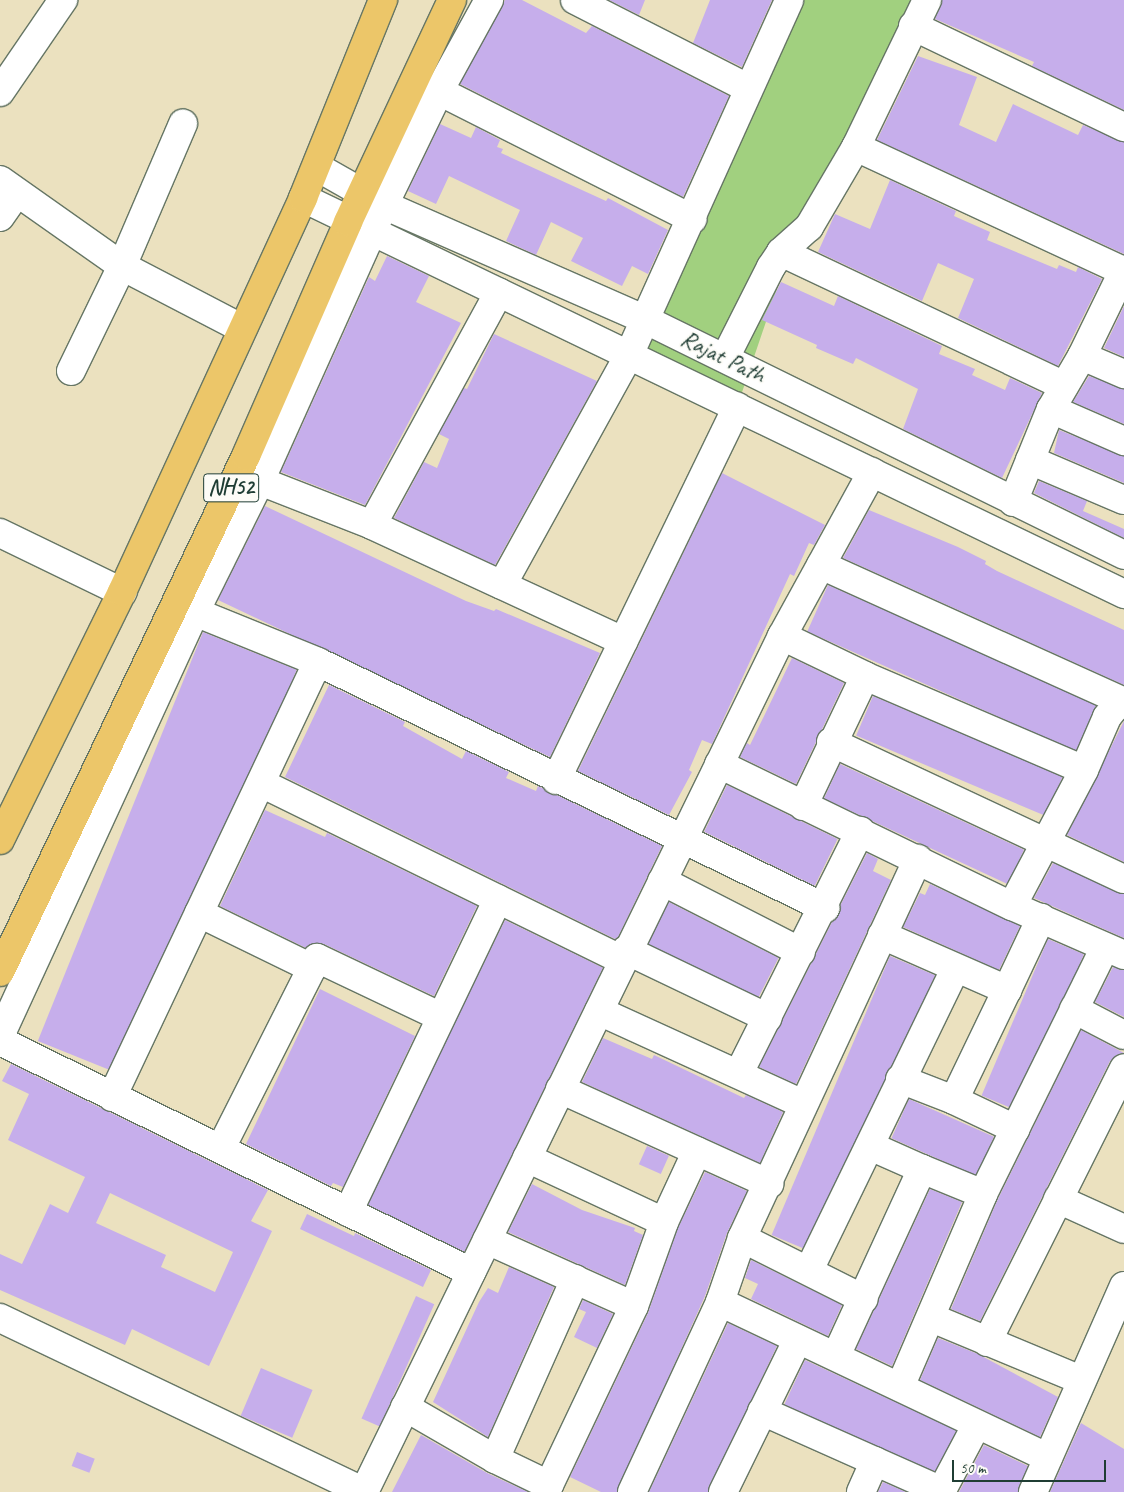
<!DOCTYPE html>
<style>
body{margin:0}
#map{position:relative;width:1124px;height:1492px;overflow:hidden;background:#ebe1bf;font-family:Caveat,sans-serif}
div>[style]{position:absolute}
.green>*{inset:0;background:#a1d07f}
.building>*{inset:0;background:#c6aeeb;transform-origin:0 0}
.roads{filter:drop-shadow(1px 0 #667665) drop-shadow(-1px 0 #667665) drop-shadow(0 1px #667665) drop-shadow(0 -1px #667665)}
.minor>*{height:28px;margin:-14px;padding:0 14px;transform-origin:14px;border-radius:14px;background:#fff}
.highway>*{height:28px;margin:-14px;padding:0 14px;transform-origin:14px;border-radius:14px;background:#ecc669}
span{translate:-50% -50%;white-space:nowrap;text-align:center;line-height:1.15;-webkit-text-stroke:4px #fdfcf7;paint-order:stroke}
.shield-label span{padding:1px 4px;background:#fdfcf7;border:1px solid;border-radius:4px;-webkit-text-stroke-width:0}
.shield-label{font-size:22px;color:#1f3d34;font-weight:700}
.street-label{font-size:24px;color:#1f3d34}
.scale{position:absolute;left:952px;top:1460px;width:154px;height:22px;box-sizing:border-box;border:2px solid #1f3d34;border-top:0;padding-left:6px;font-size:15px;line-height:18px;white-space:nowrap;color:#1f3d34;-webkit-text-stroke:4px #fdfcf7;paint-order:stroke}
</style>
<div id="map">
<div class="green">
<div style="clip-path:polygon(789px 0,936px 0,790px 251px,737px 407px,629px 355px)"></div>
</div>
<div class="building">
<div style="clip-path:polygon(505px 0,522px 0,586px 33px,592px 26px,729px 96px,683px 197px,460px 84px)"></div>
<div style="clip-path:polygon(609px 0,645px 0,639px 15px)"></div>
<div style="clip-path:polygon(710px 0,772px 0,742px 67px,693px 43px)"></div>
<div style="clip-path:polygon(942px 0,1124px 0,1124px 110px,1032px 66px,1034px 62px,935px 19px)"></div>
<div style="clip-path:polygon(918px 56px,977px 77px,959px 125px,996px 142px,1013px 104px,1078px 135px,1083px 125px,1124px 142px,1124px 254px,877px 140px)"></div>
<div style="clip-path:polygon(440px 124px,471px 138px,476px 127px,500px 140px,497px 147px,503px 149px,501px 153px,606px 201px,608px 198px,668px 230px,648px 274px,632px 266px,622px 286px,571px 261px,583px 238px,551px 222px,536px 255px,506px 241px,520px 210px,449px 176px,436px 204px,408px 191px)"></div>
<div style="clip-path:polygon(890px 180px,956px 211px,954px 216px,990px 232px,987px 240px,1057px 269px,1059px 265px,1076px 272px,1078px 267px,1102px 279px,1058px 366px,958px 318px,974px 279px,938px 263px,922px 301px,818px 252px,835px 214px,870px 229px)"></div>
<div style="clip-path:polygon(387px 256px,429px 276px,416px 302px,461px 323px,365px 505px,281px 472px,369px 277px,375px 281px)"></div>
<div style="clip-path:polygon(781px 282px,834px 306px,838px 296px,942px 346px,939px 354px,975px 369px,972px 375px,1005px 390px,1010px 378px,1042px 393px,1002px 478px,903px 429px,918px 389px,856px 358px,853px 364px,816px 348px,817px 345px,762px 320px)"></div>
<div style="clip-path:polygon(1124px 306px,1124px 357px,1104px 348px)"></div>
<div style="clip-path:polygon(494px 334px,597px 381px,495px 565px,394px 518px,424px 462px,437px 468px,449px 439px,439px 434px,464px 388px,467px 389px)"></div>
<div style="clip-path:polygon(1089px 376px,1124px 389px,1124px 424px,1073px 402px)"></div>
<div style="clip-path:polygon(1059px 430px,1124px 456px,1124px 483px,1054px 453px)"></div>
<div style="clip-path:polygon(722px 473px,825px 525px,814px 545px,809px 543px,794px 576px,790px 574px,712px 744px,702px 740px,689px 770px,692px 772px,669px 815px,578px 771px)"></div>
<div style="clip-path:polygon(1039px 481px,1087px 501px,1083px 511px,1124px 529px,1124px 538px,1034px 493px)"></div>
<div style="clip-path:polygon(265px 506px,466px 601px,494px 611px,496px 609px,600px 653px,550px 757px,218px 600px)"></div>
<div style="clip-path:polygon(869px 510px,958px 547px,986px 561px,985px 564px,997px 571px,1124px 630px,1124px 685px,843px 558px)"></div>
<div style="left:828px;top:585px;width:294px;height:51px;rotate:24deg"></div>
<div style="left:203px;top:632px;width:101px;height:441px;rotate:22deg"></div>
<div style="clip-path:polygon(792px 658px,844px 683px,796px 784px,740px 757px,747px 743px,750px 745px)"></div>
<div style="clip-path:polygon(329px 685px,405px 722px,403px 726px,462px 759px,466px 751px,509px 772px,506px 778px,536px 791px,538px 786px,662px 846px,618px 937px,615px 939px,285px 777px)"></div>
<div style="left:873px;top:696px;width:206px;height:43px;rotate:23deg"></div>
<div style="clip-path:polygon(1124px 721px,1124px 862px,1067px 835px)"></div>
<div style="left:840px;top:764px;width:203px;height:38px;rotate:25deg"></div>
<div style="left:727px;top:785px;width:123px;height:52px;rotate:26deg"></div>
<div style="clip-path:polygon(265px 810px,325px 837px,327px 833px,477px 906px,434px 996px,324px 944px,315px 943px,306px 948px,220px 906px)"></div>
<div style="clip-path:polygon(867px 853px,878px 859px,873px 871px,891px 880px,796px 1084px,759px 1067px,832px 922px,839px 915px,840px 906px)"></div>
<div style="clip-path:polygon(1053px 863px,1124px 894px,1124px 938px,1034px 898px)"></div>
<div style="clip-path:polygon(930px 884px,1020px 926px,999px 970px,903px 927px,920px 893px,925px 895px)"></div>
<div style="left:669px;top:902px;width:123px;height:47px;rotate:27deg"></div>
<div style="left:505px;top:920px;width:109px;height:316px;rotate:26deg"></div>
<div style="left:1048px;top:939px;width:39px;height:170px;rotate:23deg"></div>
<div style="left:890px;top:956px;width:49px;height:303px;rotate:23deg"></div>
<div style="clip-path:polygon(1113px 967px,1124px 970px,1124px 1017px,1095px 1002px)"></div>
<div style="clip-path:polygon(320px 989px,415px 1036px,343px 1187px,333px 1183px,331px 1186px,246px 1144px)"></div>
<div style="clip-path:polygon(1081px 1030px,1124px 1053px,1110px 1061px,980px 1321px,951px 1309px,997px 1201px)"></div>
<div style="clip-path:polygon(603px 1038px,652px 1059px,654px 1055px,744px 1098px,746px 1095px,783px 1112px,760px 1163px,582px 1082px)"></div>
<div style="clip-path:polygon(evenodd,11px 1064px,268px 1190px,251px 1221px,272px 1231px,209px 1366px,132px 1329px,125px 1345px,0 1290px,0 1254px,22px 1264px,50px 1204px,68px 1213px,85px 1177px,8px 1140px,29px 1094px,2px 1081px,11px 1064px,110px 1193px,233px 1252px,215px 1292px,161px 1267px,166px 1255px,96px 1223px,110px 1193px)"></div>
<div style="left:909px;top:1099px;width:93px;height:43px;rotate:24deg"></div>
<div style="left:647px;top:1146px;width:24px;height:20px;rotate:24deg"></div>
<div style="clip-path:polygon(705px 1172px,747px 1191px,727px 1233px,705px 1296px,617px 1492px,601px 1492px,570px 1477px,648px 1313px,678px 1228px)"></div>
<div style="clip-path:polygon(532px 1184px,582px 1210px,635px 1228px,634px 1231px,643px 1235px,625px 1285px,508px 1232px)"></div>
<div style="clip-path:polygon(930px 1189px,962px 1202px,892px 1366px,856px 1349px)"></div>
<div style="clip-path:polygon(307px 1214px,354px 1236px,355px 1233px,431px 1270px,423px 1287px,300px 1229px)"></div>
<div style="clip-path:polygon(751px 1260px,842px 1305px,828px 1336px,751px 1299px,758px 1284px,745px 1278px)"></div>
<div style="clip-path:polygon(509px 1267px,554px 1287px,488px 1437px,433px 1402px,479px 1302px,488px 1288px,498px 1293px)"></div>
<div style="left:416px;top:1296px;width:20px;height:134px;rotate:24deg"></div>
<div style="clip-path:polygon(583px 1300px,613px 1314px,597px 1348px,574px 1337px,586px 1312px,579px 1309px)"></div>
<div style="clip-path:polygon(728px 1323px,777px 1346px,708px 1492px,649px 1492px)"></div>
<div style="clip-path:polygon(938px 1338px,978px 1354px,1058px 1397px,1040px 1437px,920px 1380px)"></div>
<div style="left:805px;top:1360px;width:167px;height:49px;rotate:25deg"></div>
<div style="left:261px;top:1368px;width:56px;height:52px;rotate:23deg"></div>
<div style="clip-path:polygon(1081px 1423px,1124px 1449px,1124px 1492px,1050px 1492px)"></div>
<div style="clip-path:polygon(421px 1435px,487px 1473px,528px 1492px,392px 1492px)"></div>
<div style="clip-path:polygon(984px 1445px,1028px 1466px,1018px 1492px,959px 1492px)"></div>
<div style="left:77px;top:1452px;width:19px;height:15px;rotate:21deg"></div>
<div style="clip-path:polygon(883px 1482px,906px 1492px,878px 1492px)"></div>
</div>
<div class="roads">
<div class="minor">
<div style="left:575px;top:0;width:194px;rotate:27deg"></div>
<div style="left:913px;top:26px;width:234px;rotate:25.6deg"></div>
<div style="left:439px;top:91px;width:284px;rotate:26.8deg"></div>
<div style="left:0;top:92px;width:112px;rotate:-55.6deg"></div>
<div style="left:856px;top:147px;width:294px;rotate:24.9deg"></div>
<div style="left:317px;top:167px;width:77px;rotate:29.6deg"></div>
<div style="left:384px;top:205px;width:284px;rotate:23.7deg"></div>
<div style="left:644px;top:319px;width:535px;rotate:26.18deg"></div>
<div style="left:0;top:180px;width:149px;rotate:35.2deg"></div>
<div style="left:122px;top:266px;width:134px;rotate:27.5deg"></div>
<div style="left:303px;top:198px;width:912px;rotate:25.75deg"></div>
<div style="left:0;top:217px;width:28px;rotate:-55deg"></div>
<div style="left:781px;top:252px;width:313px;rotate:25.3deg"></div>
<div style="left:1082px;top:356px;width:46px;rotate:23.2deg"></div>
<div style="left:725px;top:358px;width:102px;rotate:-63.2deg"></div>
<div style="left:771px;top:267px;width:18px;rotate:-56deg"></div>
<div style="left:781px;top:252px;width:38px;rotate:-42deg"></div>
<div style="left:809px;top:227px;width:93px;rotate:-59.6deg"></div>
<div style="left:856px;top:147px;width:163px;rotate:-64.2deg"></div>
<div style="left:71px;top:371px;width:117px;rotate:-64.1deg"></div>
<div style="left:122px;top:266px;width:155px;rotate:-66.8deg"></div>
<div style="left:1051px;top:409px;width:80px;rotate:23.7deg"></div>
<div style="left:1030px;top:460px;width:102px;rotate:23.1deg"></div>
<div style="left:260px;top:481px;width:120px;rotate:21.4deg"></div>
<div style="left:372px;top:525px;width:277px;rotate:24.8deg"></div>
<div style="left:1013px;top:502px;width:100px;rotate:-67.8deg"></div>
<div style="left:1051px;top:409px;width:61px;rotate:-59.7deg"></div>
<div style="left:1082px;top:356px;width:96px;rotate:-64deg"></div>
<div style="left:372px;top:525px;width:265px;rotate:-61.4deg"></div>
<div style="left:0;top:533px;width:136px;rotate:25.8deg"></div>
<div style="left:821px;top:565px;width:333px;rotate:24.3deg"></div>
<div style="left:502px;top:585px;width:263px;rotate:-61.1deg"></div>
<div style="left:629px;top:355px;width:389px;rotate:-65.7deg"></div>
<div style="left:195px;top:612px;width:133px;rotate:22.1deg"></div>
<div style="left:318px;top:662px;width:564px;rotate:25.88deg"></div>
<div style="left:782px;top:636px;width:92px;rotate:25.7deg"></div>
<div style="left:865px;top:676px;width:238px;rotate:23.2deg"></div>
<div style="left:831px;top:742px;width:323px;rotate:25.1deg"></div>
<div style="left:719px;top:764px;width:326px;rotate:25.9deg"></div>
<div style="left:1012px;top:906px;width:122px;rotate:23.6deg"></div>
<div style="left:556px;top:780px;width:415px;rotate:-64.1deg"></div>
<div style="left:261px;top:783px;width:402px;rotate:26.1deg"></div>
<div style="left:803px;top:806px;width:144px;rotate:-64.5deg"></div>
<div style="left:662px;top:881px;width:156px;rotate:27.1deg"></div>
<div style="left:1012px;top:906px;width:154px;rotate:-62.1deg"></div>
<div style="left:1084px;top:770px;width:58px;rotate:-66.5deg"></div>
<div style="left:1107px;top:717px;width:14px;rotate:-51deg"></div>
<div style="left:1116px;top:706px;width:8px;rotate:-14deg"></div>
<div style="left:199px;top:913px;width:126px;rotate:26deg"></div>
<div style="left:882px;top:935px;width:137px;rotate:23.7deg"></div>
<div style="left:1007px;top:990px;width:80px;rotate:-64.7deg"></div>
<div style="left:626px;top:950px;width:157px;rotate:25.6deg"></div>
<div style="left:1074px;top:1009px;width:56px;rotate:27.5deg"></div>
<div style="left:599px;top:1011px;width:224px;rotate:24.5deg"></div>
<div style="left:0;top:1036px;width:467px;rotate:-65.3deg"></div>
<div style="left:195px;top:612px;width:146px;rotate:-63.6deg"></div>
<div style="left:260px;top:481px;width:303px;rotate:-65.8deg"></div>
<div style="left:384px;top:205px;width:127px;rotate:-64.2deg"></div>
<div style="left:439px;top:91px;width:104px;rotate:-61.2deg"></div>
<div style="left:0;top:1041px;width:525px;rotate:26.13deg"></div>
<div style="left:739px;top:1073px;width:271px;rotate:-63.4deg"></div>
<div style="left:900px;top:1079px;width:58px;rotate:21.3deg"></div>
<div style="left:954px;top:1100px;width:122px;rotate:-64.3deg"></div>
<div style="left:560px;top:1089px;width:230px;rotate:24.4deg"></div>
<div style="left:112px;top:1097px;width:481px;rotate:-64.7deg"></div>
<div style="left:954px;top:1100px;width:68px;rotate:25.4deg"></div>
<div style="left:221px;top:1148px;width:213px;rotate:-63.2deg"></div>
<div style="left:317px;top:958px;width:137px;rotate:25.4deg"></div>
<div style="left:527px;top:1158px;width:151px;rotate:25deg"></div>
<div style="left:922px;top:1169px;width:66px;rotate:22.3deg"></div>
<div style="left:1058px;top:1199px;width:72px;rotate:24.4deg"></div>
<div style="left:348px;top:1212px;width:347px;rotate:-64.4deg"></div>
<div style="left:742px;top:1238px;width:136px;rotate:26.6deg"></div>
<div style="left:487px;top:1240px;width:161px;rotate:24.2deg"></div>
<div style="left:809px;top:1270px;width:335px;rotate:-64.1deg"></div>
<div style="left:720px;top:1302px;width:363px;rotate:25.4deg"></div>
<div style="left:0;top:1318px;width:403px;rotate:25.5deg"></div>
<div style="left:364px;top:1492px;width:953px;rotate:-63.97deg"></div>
<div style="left:782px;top:636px;width:187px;rotate:-61.2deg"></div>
<div style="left:932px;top:1318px;width:161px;rotate:22.6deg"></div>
<div style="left:987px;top:1342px;width:306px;rotate:-63.4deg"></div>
<div style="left:836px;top:1356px;width:206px;rotate:-65.3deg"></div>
<div style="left:922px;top:1169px;width:57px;rotate:-156.1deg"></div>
<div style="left:900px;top:1387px;width:210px;rotate:-66.7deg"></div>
<div style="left:983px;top:1194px;width:275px;rotate:-63.7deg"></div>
<div style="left:405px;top:1407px;width:104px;rotate:30deg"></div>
<div style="left:495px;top:1459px;width:60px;rotate:25.7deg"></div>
<div style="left:549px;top:1485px;width:198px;rotate:-64.6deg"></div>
<div style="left:634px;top:1306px;width:89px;rotate:-70.3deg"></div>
<div style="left:664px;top:1222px;width:78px;rotate:-65.1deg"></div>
<div style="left:762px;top:1411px;width:197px;rotate:24deg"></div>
<div style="left:495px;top:1459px;width:197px;rotate:-66deg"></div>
<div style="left:632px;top:1492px;width:209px;rotate:-65.1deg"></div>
<div style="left:720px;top:1302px;width:68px;rotate:-71deg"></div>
<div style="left:742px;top:1238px;width:418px;rotate:-65.1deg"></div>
<div style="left:723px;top:1492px;width:170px;rotate:-63.9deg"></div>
<div style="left:861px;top:1492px;width:34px;rotate:-66deg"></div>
<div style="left:941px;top:1492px;width:75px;rotate:-62.1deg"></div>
<div style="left:1033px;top:1492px;width:225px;rotate:-66.2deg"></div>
</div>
<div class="highway">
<div style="left:0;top:840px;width:276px;rotate:-63.8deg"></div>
<div style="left:122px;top:592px;width:434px;rotate:-65.3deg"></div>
<div style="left:303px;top:198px;width:214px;rotate:-68deg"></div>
<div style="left:0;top:972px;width:572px;rotate:-64.51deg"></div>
<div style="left:246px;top:456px;width:255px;rotate:-66.4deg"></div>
<div style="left:348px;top:222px;width:245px;rotate:-64.9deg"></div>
</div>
</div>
<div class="shield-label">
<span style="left:231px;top:488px">NH52</span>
</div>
<div class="street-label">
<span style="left:723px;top:357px;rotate:26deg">Rajat Path</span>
</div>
<div class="scale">50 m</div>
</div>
